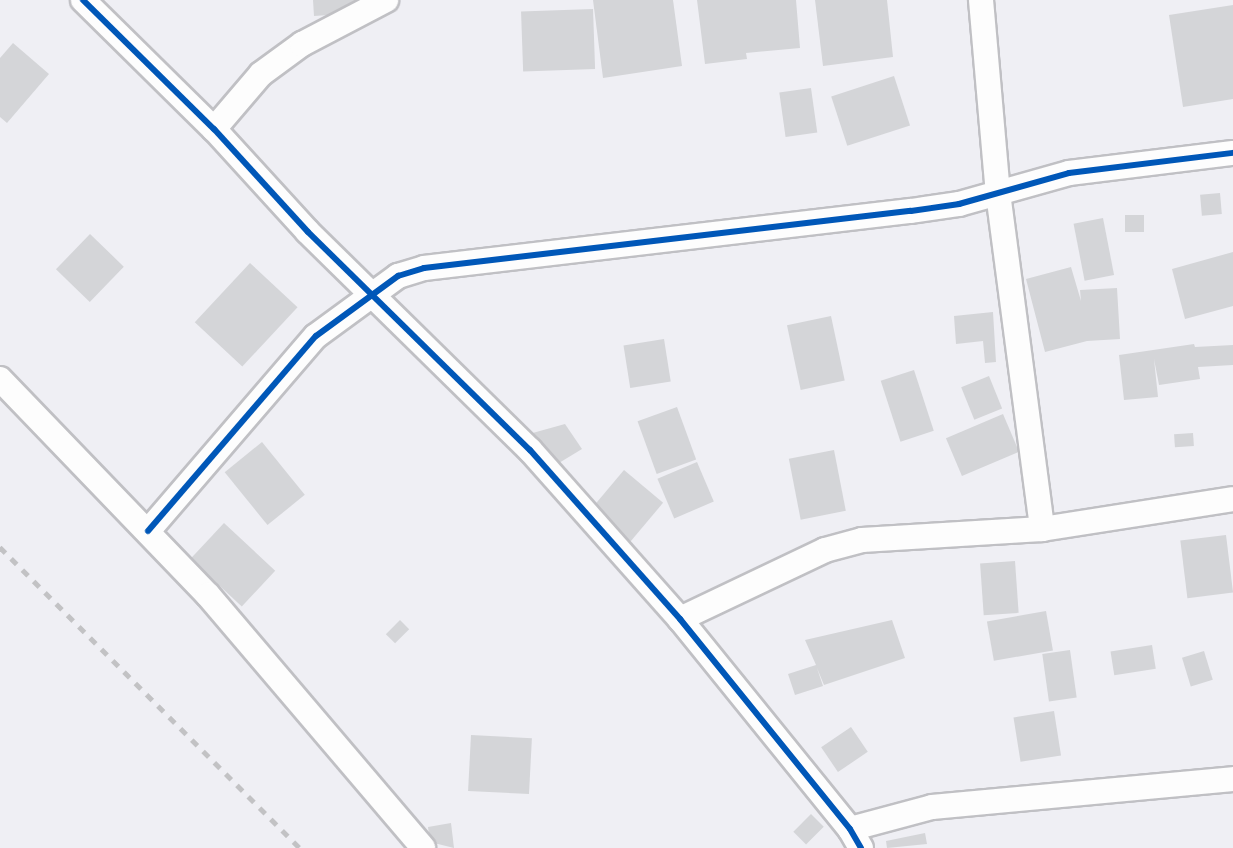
<!DOCTYPE html>
<style>
body{margin:0}
#map{position:relative;width:1233px;height:848px;overflow:hidden;background:#efeff4;font-family:"Sofia Sans Condensed",sans-serif}
div>[style]{position:absolute}
.building>*{inset:0;background:#d4d5d8;transform-origin:0 0}
.roads{filter:drop-shadow(2px 0 #c0c0c4) drop-shadow(-2px 0 #c0c0c4) drop-shadow(0 2px #c0c0c4) drop-shadow(0 -2px #c0c0c4)}
.minor>*{height:24px;margin:-12px;padding:0 12px;transform-origin:12px;border-radius:12px;background:#fdfdfd}
.rail>*{height:4.5px;margin-top:-2.25px;transform-origin:0;background:repeating-linear-gradient(90deg,#c2c2c4 0 8px,transparent 0 16px)}
.cycleway>*{height:6px;margin:-3px;padding:0 3px;transform-origin:3px;border-radius:3px;background:#0057b8}
span{translate:-50% -50%;white-space:nowrap;text-align:center;line-height:1.15;-webkit-text-stroke:6px #fff;paint-order:stroke}
</style>
<div id="map">
<div class="building">
<div style="clip-path:polygon(313px 0,371px 0,372px 12px,314px 16px)"></div>
<div style="clip-path:polygon(593px 0,673px 0,682px 66px,603px 78px)"></div>
<div style="clip-path:polygon(697px 0,796px 0,800px 48px,746px 53px,747px 59px,705px 64px)"></div>
<div style="clip-path:polygon(815px 0,887px 0,893px 57px,823px 66px)"></div>
<div style="clip-path:polygon(1233px 5px,1233px 99px,1183px 107px,1169px 15px)"></div>
<div style="left:593px;top:9px;width:60px;height:72px;rotate:88deg"></div>
<div style="clip-path:polygon(13px 43px,49px 74px,7px 123px,0 117px,0 58px)"></div>
<div style="left:894px;top:76px;width:52px;height:66px;rotate:72deg"></div>
<div style="left:811px;top:88px;width:45px;height:32px;rotate:82deg"></div>
<div style="left:1220px;top:193px;width:21px;height:20px;rotate:85deg"></div>
<div style="left:1125px;top:215px;width:19px;height:17px"></div>
<div style="left:1103px;top:218px;width:58px;height:30px;rotate:79deg"></div>
<div style="left:90px;top:234px;width:47px;height:49px;rotate:44deg"></div>
<div style="clip-path:polygon(1233px 252px,1233px 306px,1185px 319px,1172px 269px)"></div>
<div style="left:250px;top:263px;width:65px;height:81px;rotate:43deg"></div>
<div style="clip-path:polygon(1071px 267px,1081px 301px,1080px 290px,1117px 288px,1120px 339px,1087px 341px,1045px 352px,1026px 279px)"></div>
<div style="clip-path:polygon(993px 312px,996px 362px,985px 363px,983px 341px,956px 344px,954px 316px)"></div>
<div style="left:831px;top:316px;width:66px;height:45px;rotate:78deg"></div>
<div style="left:664px;top:339px;width:43px;height:41px;rotate:81deg"></div>
<div style="clip-path:polygon(1194px 344px,1195px 347px,1233px 345px,1233px 365px,1198px 367px,1200px 379px,1159px 385px,1154px 359px,1158px 397px,1124px 400px,1119px 355px)"></div>
<div style="left:914px;top:370px;width:64px;height:35px;rotate:72deg"></div>
<div style="left:989px;top:376px;width:35px;height:30px;rotate:68deg"></div>
<div style="left:677px;top:407px;width:56px;height:42px;rotate:70deg"></div>
<div style="left:1003px;top:414px;width:41px;height:62px;rotate:67deg"></div>
<div style="clip-path:polygon(565px 424px,582px 449px,554px 466px,529px 434px)"></div>
<div style="left:1193px;top:433px;width:13px;height:19px;rotate:86deg"></div>
<div style="left:262px;top:442px;width:68px;height:48px;rotate:51deg"></div>
<div style="left:834px;top:450px;width:62px;height:46px;rotate:79deg"></div>
<div style="left:697px;top:462px;width:43px;height:43px;rotate:67deg"></div>
<div style="left:624px;top:470px;width:51px;height:51px;rotate:40deg"></div>
<div style="left:224px;top:523px;width:70px;height:49px;rotate:43deg"></div>
<div style="left:1226px;top:535px;width:58px;height:46px;rotate:83deg"></div>
<div style="left:1015px;top:561px;width:52px;height:35px;rotate:86deg"></div>
<div style="left:1046px;top:611px;width:40px;height:60px;rotate:80deg"></div>
<div style="left:400px;top:620px;width:13px;height:20px;rotate:45deg"></div>
<div style="clip-path:polygon(892px 620px,905px 658px,824px 685px,817px 668px,823px 686px,795px 695px,788px 674px,816px 665px,805px 640px)"></div>
<div style="left:1152px;top:645px;width:24px;height:42px;rotate:81deg"></div>
<div style="left:1070px;top:650px;width:48px;height:28px;rotate:82deg"></div>
<div style="left:1204px;top:651px;width:30px;height:23px;rotate:73deg"></div>
<div style="left:1054px;top:711px;width:45px;height:41px;rotate:81deg"></div>
<div style="left:851px;top:727px;width:30px;height:36px;rotate:56deg"></div>
<div style="left:471px;top:735px;width:61px;height:56px;rotate:3deg"></div>
<div style="left:811px;top:814px;width:18px;height:25px;rotate:45deg"></div>
<div style="clip-path:polygon(451px 823px,454px 848px,430px 842px,428px 827px)"></div>
<div style="clip-path:polygon(925px 833px,927px 844px,887px 848px,886px 841px)"></div>
</div>
<div class="roads">
<div class="minor">
<div style="left:83px;top:0;width:184px;rotate:44.6deg"></div>
<div style="left:214px;top:129px;width:139px;rotate:47.6deg"></div>
<div style="left:308px;top:232px;width:311px;rotate:44.5deg"></div>
<div style="left:530px;top:450px;width:226px;rotate:48.4deg"></div>
<div style="left:680px;top:619px;width:270px;rotate:51deg"></div>
<div style="left:850px;top:829px;width:22px;rotate:60deg"></div>
<div style="left:981px;top:0;width:194px;rotate:85deg"></div>
<div style="left:998px;top:193px;width:339px;rotate:82.5deg"></div>
<div style="left:214px;top:129px;width:72px;rotate:-49.5deg"></div>
<div style="left:261px;top:74px;width:51px;rotate:-36.2deg"></div>
<div style="left:302px;top:44px;width:95px;rotate:-27.6deg"></div>
<div style="left:0;top:379px;width:300px;rotate:46.1deg"></div>
<div style="left:208px;top:595px;width:332px;rotate:49.6deg"></div>
<div style="left:148px;top:531px;width:257px;rotate:-49.3deg"></div>
<div style="left:316px;top:336px;width:102px;rotate:-36.2deg"></div>
<div style="left:398px;top:276px;width:27px;rotate:-17deg"></div>
<div style="left:424px;top:268px;width:490px;rotate:-6.7deg"></div>
<div style="left:911px;top:211px;width:49px;rotate:-8.3deg"></div>
<div style="left:959px;top:204px;width:114px;rotate:-15.7deg"></div>
<div style="left:1069px;top:173px;width:165px;rotate:-7deg"></div>
<div style="left:680px;top:619px;width:161px;rotate:-25.4deg"></div>
<div style="left:825px;top:550px;width:38px;rotate:-15deg"></div>
<div style="left:862px;top:540px;width:180px;rotate:-3.5deg"></div>
<div style="left:1042px;top:529px;width:193px;rotate:-8.9deg"></div>
<div style="left:850px;top:829px;width:85px;rotate:-15deg"></div>
<div style="left:932px;top:807px;width:302px;rotate:-5.3deg"></div>
</div>
</div>
<div class="rail">
<div style="left:0;top:547px;width:425px;rotate:45.1deg"></div>
</div>
<div class="cycleway">
<div style="left:83px;top:0;width:184px;rotate:44.6deg"></div>
<div style="left:214px;top:129px;width:139px;rotate:47.6deg"></div>
<div style="left:308px;top:232px;width:311px;rotate:44.5deg"></div>
<div style="left:530px;top:450px;width:226px;rotate:48.4deg"></div>
<div style="left:680px;top:619px;width:270px;rotate:51deg"></div>
<div style="left:850px;top:829px;width:22px;rotate:60deg"></div>
<div style="left:148px;top:531px;width:257px;rotate:-49.3deg"></div>
<div style="left:316px;top:336px;width:102px;rotate:-36.2deg"></div>
<div style="left:398px;top:276px;width:27px;rotate:-17deg"></div>
<div style="left:424px;top:268px;width:490px;rotate:-6.7deg"></div>
<div style="left:911px;top:211px;width:49px;rotate:-8.3deg"></div>
<div style="left:959px;top:204px;width:114px;rotate:-15.7deg"></div>
<div style="left:1069px;top:173px;width:165px;rotate:-7deg"></div>
</div>
</div>
